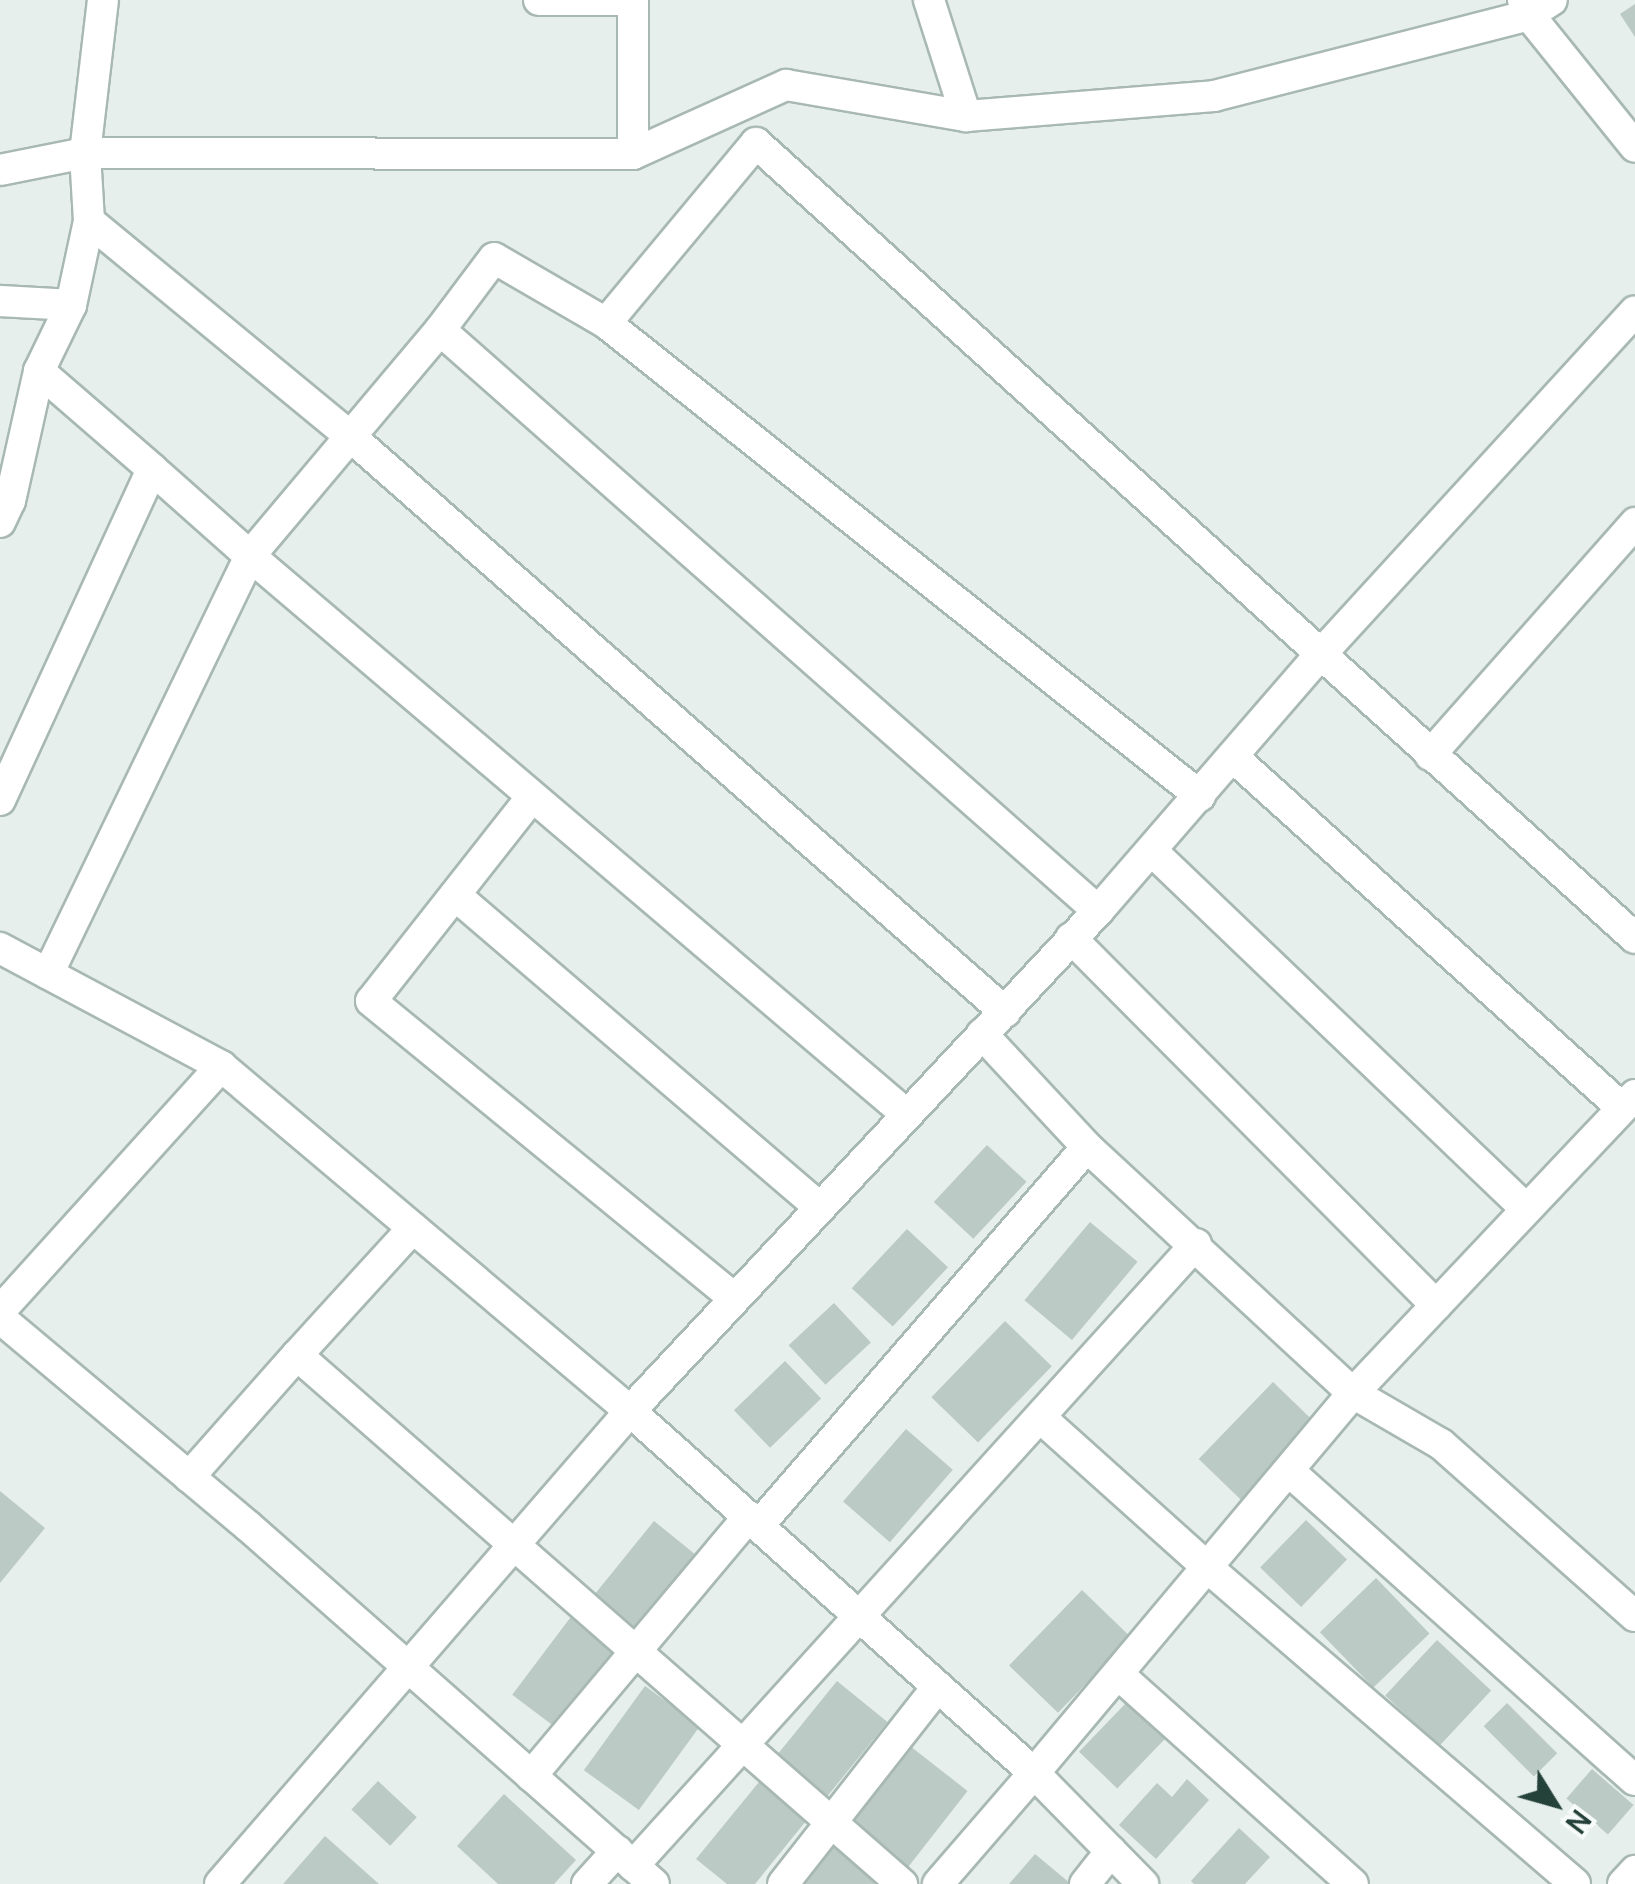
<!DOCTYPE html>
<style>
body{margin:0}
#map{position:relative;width:1635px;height:1884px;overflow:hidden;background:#e6efeb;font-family:Manrope,sans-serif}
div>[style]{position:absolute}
.building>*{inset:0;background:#bbcac4;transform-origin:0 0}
.roads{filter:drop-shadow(2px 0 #a8b8b2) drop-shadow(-2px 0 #a8b8b2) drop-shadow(0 2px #a8b8b2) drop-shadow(0 -2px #a8b8b2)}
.minor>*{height:30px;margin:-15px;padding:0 15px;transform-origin:15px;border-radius:15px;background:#fff}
span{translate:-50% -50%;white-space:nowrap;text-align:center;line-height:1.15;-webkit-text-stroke:10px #f7fbf9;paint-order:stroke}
.north{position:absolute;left:1505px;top:1754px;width:100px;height:100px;-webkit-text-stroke:8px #f7fbf9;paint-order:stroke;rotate:127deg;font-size:28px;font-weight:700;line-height:40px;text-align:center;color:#24423a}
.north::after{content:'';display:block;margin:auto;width:35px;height:45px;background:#24423a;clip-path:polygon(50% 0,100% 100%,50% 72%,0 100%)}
</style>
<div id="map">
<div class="building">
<div style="clip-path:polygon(1635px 4px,1635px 37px,1620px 14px)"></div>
<div style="left:987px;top:1145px;width:54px;height:78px;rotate:43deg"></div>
<div style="left:1090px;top:1222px;width:62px;height:102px;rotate:40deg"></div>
<div style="left:907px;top:1229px;width:56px;height:81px;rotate:43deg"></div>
<div style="left:834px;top:1303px;width:54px;height:62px;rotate:47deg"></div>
<div style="left:1005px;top:1321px;width:65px;height:106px;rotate:44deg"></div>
<div style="left:785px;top:1361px;width:52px;height:71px;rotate:46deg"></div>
<div style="left:1273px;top:1382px;width:67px;height:107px;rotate:44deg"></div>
<div style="left:906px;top:1429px;width:62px;height:96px;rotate:41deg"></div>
<div style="clip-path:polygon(0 1491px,45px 1528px,0 1583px)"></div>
<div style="left:1306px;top:1520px;width:57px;height:66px;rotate:44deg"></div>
<div style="left:654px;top:1521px;width:62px;height:99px;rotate:39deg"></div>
<div style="left:1376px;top:1578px;width:77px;height:78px;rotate:46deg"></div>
<div style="left:1082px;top:1590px;width:68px;height:105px;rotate:44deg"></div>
<div style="left:573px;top:1614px;width:66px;height:101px;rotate:37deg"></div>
<div style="left:1437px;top:1640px;width:74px;height:76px;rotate:43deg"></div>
<div style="left:837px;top:1681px;width:65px;height:103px;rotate:39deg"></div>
<div style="left:645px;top:1686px;width:68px;height:104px;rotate:36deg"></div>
<div style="left:1127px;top:1702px;width:53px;height:69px;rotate:44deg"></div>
<div style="left:1507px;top:1703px;width:71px;height:33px;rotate:45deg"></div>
<div style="left:910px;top:1746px;width:73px;height:98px;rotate:38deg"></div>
<div style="left:1592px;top:1769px;width:55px;height:39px;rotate:41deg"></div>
<div style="clip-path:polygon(1187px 1779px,1209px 1800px,1156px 1859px,1119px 1825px,1157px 1783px,1172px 1797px)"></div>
<div style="left:378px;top:1781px;width:53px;height:39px;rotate:43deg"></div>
<div style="clip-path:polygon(759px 1782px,806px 1821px,755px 1884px,727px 1884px,696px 1859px)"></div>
<div style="clip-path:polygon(504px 1794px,576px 1860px,554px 1884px,498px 1884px,457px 1846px)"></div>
<div style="clip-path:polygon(1239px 1828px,1270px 1857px,1245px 1884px,1194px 1884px,1191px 1881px)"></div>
<div style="clip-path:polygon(325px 1836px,379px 1884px,283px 1884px)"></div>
<div style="clip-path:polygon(834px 1845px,878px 1884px,799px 1884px)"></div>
<div style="clip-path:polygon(1035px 1854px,1071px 1884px,1009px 1884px)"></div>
</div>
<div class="roads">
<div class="minor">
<div style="left:539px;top:0;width:94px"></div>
<div style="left:1523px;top:0;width:16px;rotate:68deg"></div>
<div style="left:1529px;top:15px;width:169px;rotate:51.2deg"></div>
<div style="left:966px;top:116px;width:249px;rotate:-4.6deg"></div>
<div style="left:1214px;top:96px;width:325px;rotate:-14.4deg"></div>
<div style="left:1529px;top:15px;width:27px;rotate:-33deg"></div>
<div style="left:633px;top:154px;width:154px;rotate:-90deg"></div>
<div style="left:0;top:170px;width:87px;rotate:-11.3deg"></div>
<div style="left:85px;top:153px;width:548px;rotate:0.1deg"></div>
<div style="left:633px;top:154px;width:168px;rotate:-24.3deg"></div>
<div style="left:786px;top:85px;width:183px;rotate:9.8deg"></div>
<div style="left:966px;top:116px;width:122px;rotate:-107.7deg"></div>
<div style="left:89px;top:221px;width:340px;rotate:39.5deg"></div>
<div style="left:351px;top:437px;width:871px;rotate:41.32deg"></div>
<div style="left:0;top:301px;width:71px;rotate:3.2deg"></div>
<div style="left:606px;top:323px;width:129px;rotate:-149.9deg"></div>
<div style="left:494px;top:258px;width:90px;rotate:126.9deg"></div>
<div style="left:440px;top:330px;width:295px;rotate:130.1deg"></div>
<div style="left:250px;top:556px;width:861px;rotate:40.38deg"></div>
<div style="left:440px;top:330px;width:878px;rotate:41.44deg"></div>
<div style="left:39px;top:371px;width:150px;rotate:40.9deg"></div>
<div style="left:0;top:522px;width:23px;rotate:-65deg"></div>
<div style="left:10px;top:501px;width:133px;rotate:-77.4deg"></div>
<div style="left:39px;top:371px;width:73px;rotate:-64.1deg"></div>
<div style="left:71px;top:305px;width:86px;rotate:-77.9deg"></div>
<div style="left:89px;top:221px;width:68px;rotate:-93.4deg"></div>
<div style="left:85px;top:153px;width:154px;rotate:-83.3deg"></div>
<div style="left:1430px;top:755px;width:310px;rotate:-48.5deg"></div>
<div style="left:1233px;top:757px;width:524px;rotate:42.06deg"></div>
<div style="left:1200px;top:796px;width:759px;rotate:-141.47deg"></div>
<div style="left:606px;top:323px;width:234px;rotate:-50.2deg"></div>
<div style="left:756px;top:143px;width:1185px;rotate:42.13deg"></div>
<div style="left:531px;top:798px;width:258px;rotate:128.2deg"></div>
<div style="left:371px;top:1001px;width:468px;rotate:39.3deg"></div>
<div style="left:0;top:800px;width:364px;rotate:-65.3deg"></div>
<div style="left:152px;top:469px;width:131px;rotate:41.6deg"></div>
<div style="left:250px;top:556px;width:464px;rotate:115.8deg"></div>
<div style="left:1152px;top:851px;width:518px;rotate:43.75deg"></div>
<div style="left:455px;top:895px;width:479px;rotate:40.6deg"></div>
<div style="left:1071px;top:938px;width:518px;rotate:45.16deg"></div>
<div style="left:0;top:948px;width:251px;rotate:28.1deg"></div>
<div style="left:221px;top:1066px;width:535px;rotate:40.15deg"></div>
<div style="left:630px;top:1411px;width:542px;rotate:41.86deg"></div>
<div style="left:1034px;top:1773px;width:147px;rotate:130.9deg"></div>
<div style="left:982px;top:1034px;width:154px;rotate:47.1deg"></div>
<div style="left:1087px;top:1147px;width:362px;rotate:42.8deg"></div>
<div style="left:1353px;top:1393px;width:496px;rotate:130deg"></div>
<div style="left:1034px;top:1773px;width:156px;rotate:45.5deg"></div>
<div style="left:1635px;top:1095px;width:410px;rotate:133.4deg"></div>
<div style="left:1353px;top:1393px;width:102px;rotate:30.1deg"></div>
<div style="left:1441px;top:1444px;width:259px;rotate:41.6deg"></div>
<div style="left:413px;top:1228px;width:172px;rotate:132.4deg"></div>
<div style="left:297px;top:1355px;width:804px;rotate:41.17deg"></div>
<div style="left:0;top:1311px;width:330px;rotate:-47.9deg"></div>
<div style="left:0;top:1318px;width:324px;rotate:40deg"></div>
<div style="left:248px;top:1526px;width:541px;rotate:41.4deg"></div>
<div style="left:1041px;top:1418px;width:224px;rotate:41.9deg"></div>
<div style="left:1208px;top:1568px;width:484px;rotate:40.7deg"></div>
<div style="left:1290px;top:1472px;width:462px;rotate:41.8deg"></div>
<div style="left:189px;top:1477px;width:163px;rotate:-48.5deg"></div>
<div style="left:759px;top:1525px;width:500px;rotate:-49.05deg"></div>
<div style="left:1118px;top:1674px;width:315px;rotate:41.8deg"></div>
<div style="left:531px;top:1776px;width:339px;rotate:-50deg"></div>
<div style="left:633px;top:1866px;width:839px;rotate:-47.85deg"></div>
<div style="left:220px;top:1884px;width:626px;rotate:-49.08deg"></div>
<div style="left:630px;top:1411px;width:685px;rotate:-46.89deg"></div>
<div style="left:1098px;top:911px;width:339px;rotate:-49.1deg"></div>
<div style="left:1320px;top:655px;width:466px;rotate:-47.5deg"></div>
<div style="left:587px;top:1884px;width:45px;rotate:-47.7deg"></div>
<div style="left:783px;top:1884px;width:251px;rotate:-51.9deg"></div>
<div style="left:1085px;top:1884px;width:42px;rotate:-51.8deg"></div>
<div style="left:1623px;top:1884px;width:18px;rotate:-47deg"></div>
</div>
</div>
<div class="north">N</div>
</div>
